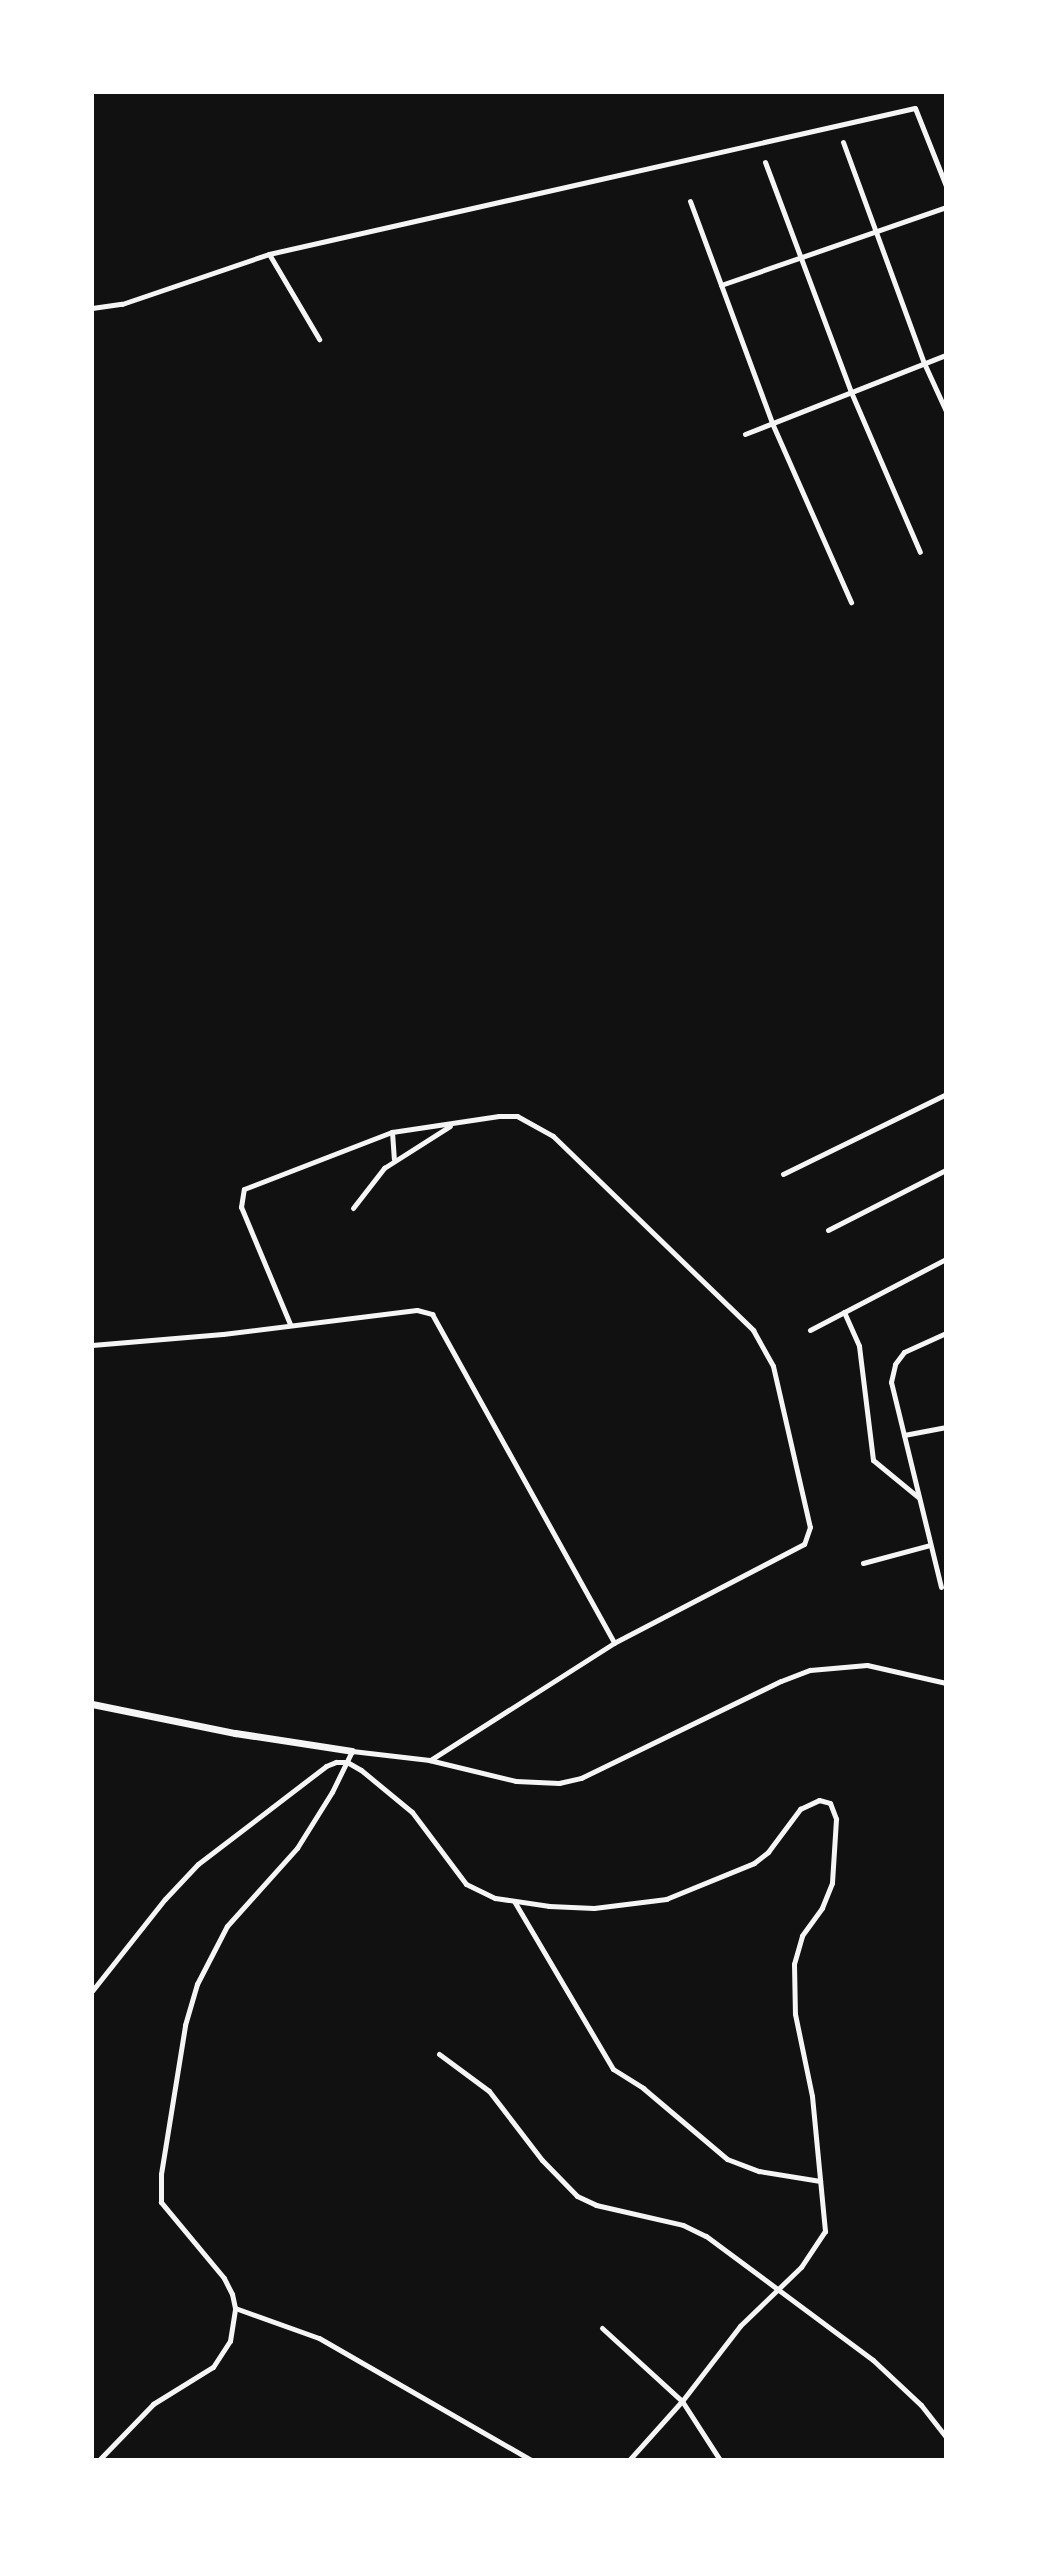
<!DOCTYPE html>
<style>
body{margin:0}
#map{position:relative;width:1038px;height:2552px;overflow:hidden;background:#111;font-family:"Fira Sans Condensed",sans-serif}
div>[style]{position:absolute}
.minor>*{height:5px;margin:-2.5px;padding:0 2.5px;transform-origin:2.5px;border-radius:2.5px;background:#f5f5f5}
.tertiary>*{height:7px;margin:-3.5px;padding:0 3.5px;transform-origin:3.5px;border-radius:3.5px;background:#f5f5f5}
span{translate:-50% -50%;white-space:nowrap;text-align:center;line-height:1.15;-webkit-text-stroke:6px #fff;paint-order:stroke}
.frame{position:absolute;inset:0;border:94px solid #fff;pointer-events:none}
</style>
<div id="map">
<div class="minor">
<div style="left:843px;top:142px;width:235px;rotate:69.9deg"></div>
<div style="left:924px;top:363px;width:53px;rotate:65.4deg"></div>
<div style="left:765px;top:162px;width:246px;rotate:69.5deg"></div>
<div style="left:851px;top:392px;width:174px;rotate:66.7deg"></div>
<div style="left:690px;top:201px;width:237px;rotate:69.7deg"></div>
<div style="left:772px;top:423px;width:196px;rotate:66.2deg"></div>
<div style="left:269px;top:254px;width:99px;rotate:59.5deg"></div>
<div style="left:721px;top:285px;width:238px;rotate:-19.1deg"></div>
<div style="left:92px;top:308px;width:30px;rotate:-8deg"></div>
<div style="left:122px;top:304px;width:155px;rotate:-18.8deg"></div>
<div style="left:269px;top:254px;width:662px;rotate:-12.74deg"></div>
<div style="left:915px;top:108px;width:84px;rotate:68.3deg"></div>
<div style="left:745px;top:434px;width:216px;rotate:-21.5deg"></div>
<div style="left:392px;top:1132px;width:27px;rotate:86deg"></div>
<div style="left:783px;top:1174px;width:182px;rotate:-26.1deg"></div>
<div style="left:353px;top:1208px;width:51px;rotate:-52.2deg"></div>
<div style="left:384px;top:1168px;width:78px;rotate:-32.5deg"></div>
<div style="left:828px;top:1230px;width:132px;rotate:-27deg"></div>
<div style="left:844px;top:1312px;width:37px;rotate:66deg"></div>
<div style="left:859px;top:1346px;width:115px;rotate:83deg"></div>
<div style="left:873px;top:1460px;width:58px;rotate:39.4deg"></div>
<div style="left:290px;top:1324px;width:127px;rotate:-112.7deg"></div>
<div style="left:241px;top:1207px;width:18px;rotate:-81deg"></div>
<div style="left:244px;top:1189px;width:159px;rotate:-21.1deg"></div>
<div style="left:392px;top:1132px;width:108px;rotate:-8.5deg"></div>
<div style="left:499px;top:1116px;width:18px"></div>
<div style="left:517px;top:1116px;width:41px;rotate:29.1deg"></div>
<div style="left:553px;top:1136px;width:279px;rotate:44.1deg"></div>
<div style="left:753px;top:1330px;width:41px;rotate:60.9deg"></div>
<div style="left:773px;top:1366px;width:165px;rotate:77.1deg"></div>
<div style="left:810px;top:1527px;width:18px;rotate:109deg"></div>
<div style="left:804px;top:1544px;width:214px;rotate:152.5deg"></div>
<div style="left:614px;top:1643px;width:218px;rotate:147.5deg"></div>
<div style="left:810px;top:1330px;width:153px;rotate:-27.6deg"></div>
<div style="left:92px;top:1345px;width:131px;rotate:-4.8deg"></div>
<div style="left:223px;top:1334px;width:195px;rotate:-7.1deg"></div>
<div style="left:417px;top:1310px;width:16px;rotate:15deg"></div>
<div style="left:432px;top:1314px;width:376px;rotate:61deg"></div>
<div style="left:904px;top:1435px;width:43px;rotate:-10.8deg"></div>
<div style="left:863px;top:1563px;width:69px;rotate:-15deg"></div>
<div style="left:941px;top:1587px;width:211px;rotate:-103.7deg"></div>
<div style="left:891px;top:1382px;width:18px;rotate:-77deg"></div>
<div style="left:895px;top:1364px;width:15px;rotate:-53deg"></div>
<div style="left:904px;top:1352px;width:46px;rotate:-24.3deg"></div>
<div style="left:514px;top:1901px;width:195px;rotate:59.5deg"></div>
<div style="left:613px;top:2069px;width:36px;rotate:32deg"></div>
<div style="left:643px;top:2088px;width:110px;rotate:40.2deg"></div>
<div style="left:727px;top:2159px;width:34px;rotate:21deg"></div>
<div style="left:759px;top:2171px;width:62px;rotate:9.3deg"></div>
<div style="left:92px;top:1991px;width:117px;rotate:-51.6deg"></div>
<div style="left:165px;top:1899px;width:48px;rotate:-46.7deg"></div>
<div style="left:198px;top:1864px;width:161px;rotate:-37.4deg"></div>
<div style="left:326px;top:1766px;width:11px;rotate:-22deg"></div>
<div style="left:336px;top:1762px;width:11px"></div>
<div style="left:347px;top:1762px;width:16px;rotate:30deg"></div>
<div style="left:361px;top:1770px;width:66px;rotate:39.5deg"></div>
<div style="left:412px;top:1812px;width:90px;rotate:53.1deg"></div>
<div style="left:466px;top:1884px;width:32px;rotate:26deg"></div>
<div style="left:495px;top:1898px;width:55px;rotate:8.4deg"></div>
<div style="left:549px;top:1906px;width:45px;rotate:2.5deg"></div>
<div style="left:594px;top:1908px;width:73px;rotate:-7.1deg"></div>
<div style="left:666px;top:1899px;width:95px;rotate:-22.2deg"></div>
<div style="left:754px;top:1863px;width:18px;rotate:-38deg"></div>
<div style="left:768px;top:1852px;width:54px;rotate:-53.3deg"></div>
<div style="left:800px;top:1809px;width:21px;rotate:-25deg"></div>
<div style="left:819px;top:1800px;width:11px;rotate:15deg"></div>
<div style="left:830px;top:1803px;width:17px;rotate:69deg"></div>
<div style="left:836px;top:1819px;width:64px;rotate:93.6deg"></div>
<div style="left:832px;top:1883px;width:27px;rotate:112deg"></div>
<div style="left:822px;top:1908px;width:34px;rotate:126deg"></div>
<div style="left:802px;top:1936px;width:29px;rotate:106deg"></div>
<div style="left:794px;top:1964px;width:50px;rotate:88.9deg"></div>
<div style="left:795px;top:2014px;width:84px;rotate:78.3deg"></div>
<div style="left:812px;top:2096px;width:136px;rotate:84.5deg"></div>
<div style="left:825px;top:2231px;width:43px;rotate:123.7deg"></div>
<div style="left:801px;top:2267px;width:85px;rotate:136deg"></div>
<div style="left:740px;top:2326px;width:95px;rotate:127.7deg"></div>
<div style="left:682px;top:2401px;width:79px;rotate:131.9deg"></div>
<div style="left:439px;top:2054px;width:62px;rotate:36.5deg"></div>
<div style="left:489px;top:2091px;width:87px;rotate:52.5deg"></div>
<div style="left:542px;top:2160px;width:50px;rotate:45.8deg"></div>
<div style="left:577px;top:2196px;width:21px;rotate:25deg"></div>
<div style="left:596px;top:2205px;width:89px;rotate:12.9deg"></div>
<div style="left:683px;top:2225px;width:25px;rotate:26deg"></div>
<div style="left:706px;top:2236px;width:208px;rotate:36.6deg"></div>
<div style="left:873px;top:2360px;width:66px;rotate:43.2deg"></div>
<div style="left:921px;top:2405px;width:41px;rotate:52deg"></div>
<div style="left:235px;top:2308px;width:89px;rotate:19.7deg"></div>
<div style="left:319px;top:2338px;width:245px;rotate:29.9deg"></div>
<div style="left:602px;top:2328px;width:108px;rotate:42.4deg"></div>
<div style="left:682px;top:2401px;width:70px;rotate:57.2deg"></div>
<div style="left:99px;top:2460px;width:78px;rotate:-46deg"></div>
<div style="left:153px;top:2404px;width:70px;rotate:-31.7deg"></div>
<div style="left:213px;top:2367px;width:31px;rotate:-57deg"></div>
<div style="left:230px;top:2341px;width:33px;rotate:-81deg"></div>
<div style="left:235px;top:2308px;width:14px;rotate:-102deg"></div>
<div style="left:232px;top:2294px;width:18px;rotate:-117deg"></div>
<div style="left:224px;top:2278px;width:99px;rotate:-129.7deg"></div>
<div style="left:161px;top:2202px;width:28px;rotate:-90deg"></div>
<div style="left:161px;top:2174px;width:151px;rotate:-80.8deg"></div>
<div style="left:185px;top:2025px;width:43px;rotate:-73.7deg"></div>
<div style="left:197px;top:1984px;width:65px;rotate:-62.7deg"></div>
<div style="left:227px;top:1926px;width:105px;rotate:-48.1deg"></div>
<div style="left:297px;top:1848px;width:66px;rotate:-58deg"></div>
<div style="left:332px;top:1792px;width:46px;rotate:-64deg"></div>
<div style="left:352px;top:1751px;width:78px;rotate:6.7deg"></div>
<div style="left:429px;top:1760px;width:89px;rotate:13.6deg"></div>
<div style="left:516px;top:1781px;width:43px;rotate:2.7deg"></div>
<div style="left:559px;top:1783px;width:23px;rotate:-13deg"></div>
<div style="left:581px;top:1778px;width:222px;rotate:-25.9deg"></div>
<div style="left:781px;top:1681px;width:31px;rotate:-21deg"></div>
<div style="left:810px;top:1670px;width:57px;rotate:-5deg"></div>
<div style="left:867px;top:1665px;width:81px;rotate:12.8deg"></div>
</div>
<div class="tertiary">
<div style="left:92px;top:1704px;width:146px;rotate:11.5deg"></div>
<div style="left:235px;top:1733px;width:118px;rotate:8.7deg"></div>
</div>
<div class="frame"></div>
</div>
